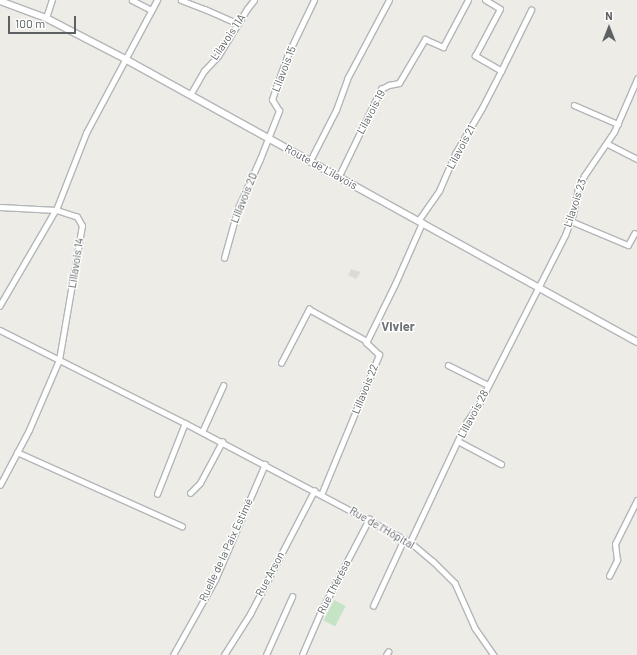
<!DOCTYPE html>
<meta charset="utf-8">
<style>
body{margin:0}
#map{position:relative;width:637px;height:655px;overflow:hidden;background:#eeece6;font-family:Barlow,sans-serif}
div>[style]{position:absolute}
.education>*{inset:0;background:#dedbd4}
.green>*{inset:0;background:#c5e3c5;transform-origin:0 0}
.roads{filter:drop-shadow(1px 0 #b3b6b9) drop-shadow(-1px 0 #b3b6b9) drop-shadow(0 1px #b3b6b9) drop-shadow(0 -1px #b3b6b9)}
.street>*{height:4.5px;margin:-2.25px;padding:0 2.25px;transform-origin:2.25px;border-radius:2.25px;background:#fff}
.secondary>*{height:6px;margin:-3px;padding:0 3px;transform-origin:3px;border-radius:3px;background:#fff}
span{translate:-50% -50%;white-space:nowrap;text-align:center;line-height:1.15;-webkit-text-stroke:3px #fff;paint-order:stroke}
.street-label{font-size:11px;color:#5d6164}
.quarter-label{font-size:13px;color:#6f7376;font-weight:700}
.north{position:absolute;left:589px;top:8px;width:40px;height:40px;-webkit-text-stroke:3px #fff;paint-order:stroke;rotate:0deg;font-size:11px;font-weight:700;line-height:16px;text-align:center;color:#5d6164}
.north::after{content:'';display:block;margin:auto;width:14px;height:18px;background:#5d6164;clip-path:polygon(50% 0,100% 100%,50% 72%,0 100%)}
.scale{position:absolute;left:8px;top:16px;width:68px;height:18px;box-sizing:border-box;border:2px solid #5d6164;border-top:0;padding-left:5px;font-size:12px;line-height:14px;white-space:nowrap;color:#5d6164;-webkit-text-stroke:3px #fff;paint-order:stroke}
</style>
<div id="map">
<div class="education">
<div style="clip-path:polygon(351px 269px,361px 272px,356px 279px,348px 275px)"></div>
</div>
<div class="green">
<div style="left:334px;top:600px;width:13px;height:23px;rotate:27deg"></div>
</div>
<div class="roads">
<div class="street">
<div style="left:132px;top:0;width:22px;rotate:27deg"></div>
<div style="left:181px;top:0;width:26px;rotate:21deg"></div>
<div style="left:205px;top:9px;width:36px;rotate:24deg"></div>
<div style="left:46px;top:18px;width:19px;rotate:-72deg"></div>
<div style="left:501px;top:71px;width:68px;rotate:-63.8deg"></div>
<div style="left:190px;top:95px;width:28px;rotate:-60deg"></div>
<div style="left:204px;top:71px;width:21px;rotate:-47deg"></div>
<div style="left:218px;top:56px;width:55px;rotate:-58.3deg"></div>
<div style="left:247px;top:9px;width:11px;rotate:-52deg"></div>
<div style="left:574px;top:105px;width:48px;rotate:23.4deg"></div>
<div style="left:608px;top:144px;width:33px;rotate:27deg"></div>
<div style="left:310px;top:161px;width:57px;rotate:-63deg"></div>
<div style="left:336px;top:110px;width:33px;rotate:-70deg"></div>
<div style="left:347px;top:79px;width:89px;rotate:-62deg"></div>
<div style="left:338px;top:178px;width:99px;rotate:-64.2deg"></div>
<div style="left:381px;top:89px;width:9px;rotate:-27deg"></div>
<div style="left:389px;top:85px;width:10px;rotate:-11deg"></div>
<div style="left:399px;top:83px;width:51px;rotate:-59.4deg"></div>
<div style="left:425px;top:39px;width:20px;rotate:24deg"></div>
<div style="left:443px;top:47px;width:53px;rotate:-62deg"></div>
<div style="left:0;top:207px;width:56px;rotate:3.1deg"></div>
<div style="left:56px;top:210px;width:111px;rotate:120.3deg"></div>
<div style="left:418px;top:221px;width:37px;rotate:-55deg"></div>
<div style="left:439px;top:191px;width:40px;rotate:-66.6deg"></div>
<div style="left:455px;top:154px;width:53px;rotate:-59.6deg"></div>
<div style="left:482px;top:108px;width:42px;rotate:-62.8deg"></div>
<div style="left:501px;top:71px;width:30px;rotate:-150deg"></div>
<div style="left:475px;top:56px;width:53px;rotate:-62deg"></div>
<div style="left:500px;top:9px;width:17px;rotate:-149deg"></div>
<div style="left:571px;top:221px;width:62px;rotate:22.8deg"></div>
<div style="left:628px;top:245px;width:13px;rotate:-61deg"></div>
<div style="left:224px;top:258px;width:52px;rotate:-74.4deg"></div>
<div style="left:238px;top:208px;width:54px;rotate:-65.8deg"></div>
<div style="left:260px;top:159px;width:52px;rotate:-68.4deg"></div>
<div style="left:279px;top:111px;width:13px;rotate:-122deg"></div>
<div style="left:272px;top:100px;width:10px;rotate:-73deg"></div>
<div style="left:275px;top:90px;width:38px;rotate:-70deg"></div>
<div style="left:288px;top:54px;width:60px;rotate:-64.3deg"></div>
<div style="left:0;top:330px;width:207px;rotate:26.7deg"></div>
<div style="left:185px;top:423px;width:255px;rotate:27.9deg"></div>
<div style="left:410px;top:542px;width:30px;rotate:40deg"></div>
<div style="left:433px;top:561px;width:31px;rotate:45deg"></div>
<div style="left:455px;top:583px;width:49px;rotate:66deg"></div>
<div style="left:475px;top:628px;width:33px;rotate:55deg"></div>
<div style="left:281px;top:363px;width:61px;rotate:-62.6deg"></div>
<div style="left:309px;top:309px;width:66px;rotate:28.9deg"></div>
<div style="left:448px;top:365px;width:45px;rotate:26.6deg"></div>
<div style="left:202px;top:432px;width:51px;rotate:-65.5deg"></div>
<div style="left:458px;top:441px;width:49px;rotate:28.1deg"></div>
<div style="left:17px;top:452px;width:181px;rotate:24.2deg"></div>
<div style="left:0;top:485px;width:62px;rotate:-62.2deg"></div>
<div style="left:29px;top:430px;width:76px;rotate:-66.8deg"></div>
<div style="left:59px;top:360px;width:136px;rotate:-80.3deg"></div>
<div style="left:82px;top:226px;width:10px;rotate:-119deg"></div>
<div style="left:77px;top:217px;width:22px;rotate:-162deg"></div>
<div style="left:56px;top:210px;width:83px;rotate:-68.7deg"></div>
<div style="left:86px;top:133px;width:151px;rotate:-61.9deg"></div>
<div style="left:190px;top:493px;width:14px;rotate:-45deg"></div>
<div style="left:200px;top:483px;width:47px;rotate:-61.8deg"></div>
<div style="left:157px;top:494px;width:76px;rotate:-68.5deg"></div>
<div style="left:321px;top:495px;width:152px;rotate:-67.5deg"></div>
<div style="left:379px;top:355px;width:18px;rotate:-137deg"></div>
<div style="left:366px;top:343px;width:66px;rotate:-63.8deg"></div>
<div style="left:395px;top:284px;width:67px;rotate:-66.1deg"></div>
<div style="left:410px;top:542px;width:132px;rotate:-64.8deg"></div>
<div style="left:466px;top:423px;width:23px;rotate:-56deg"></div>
<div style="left:479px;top:404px;width:190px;rotate:-63deg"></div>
<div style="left:565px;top:235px;width:22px;rotate:-69deg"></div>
<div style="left:573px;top:214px;width:26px;rotate:-79deg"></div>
<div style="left:578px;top:188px;width:13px;rotate:-63deg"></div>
<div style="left:584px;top:176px;width:53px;rotate:-55.7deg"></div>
<div style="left:614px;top:132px;width:58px;rotate:-66.5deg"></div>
<div style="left:609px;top:576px;width:18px;rotate:-63deg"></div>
<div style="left:617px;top:560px;width:16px;rotate:-97deg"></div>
<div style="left:615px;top:544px;width:49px;rotate:-63.4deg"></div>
<div style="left:373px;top:606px;width:74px;rotate:-65.2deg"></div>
<div style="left:173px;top:655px;width:86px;rotate:-60.8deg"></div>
<div style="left:215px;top:580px;width:126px;rotate:-66.7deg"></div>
<div style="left:224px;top:655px;width:49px;rotate:-57.6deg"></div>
<div style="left:250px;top:614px;width:139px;rotate:-62.5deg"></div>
<div style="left:266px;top:655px;width:64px;rotate:-65.9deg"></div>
<div style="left:302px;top:655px;width:48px;rotate:-66.6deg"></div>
<div style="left:321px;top:611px;width:104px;rotate:-62.4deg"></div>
<div style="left:386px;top:655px;width:4px;rotate:-56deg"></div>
</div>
<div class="secondary">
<div style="left:0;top:1px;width:49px;rotate:20.3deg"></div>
<div style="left:46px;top:18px;width:89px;rotate:27.4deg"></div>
<div style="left:125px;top:59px;width:585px;rotate:28.93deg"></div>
</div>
</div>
<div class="street-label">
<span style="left:228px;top:37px;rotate:-56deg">Lilavois 11A</span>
<span style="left:284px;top:69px;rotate:-69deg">Lilavois 15</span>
<span style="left:371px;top:112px;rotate:-62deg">Lilavois 19</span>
<span style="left:461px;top:147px;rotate:-62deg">Lilavois 21</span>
<span style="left:321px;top:167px;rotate:29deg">Route de Lilavois</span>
<span style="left:244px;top:198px;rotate:-68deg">Lillavois 20</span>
<span style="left:575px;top:203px;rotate:-72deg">Lilavois 23</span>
<span style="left:76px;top:263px;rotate:-81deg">Lillavois 14</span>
<span style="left:365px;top:389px;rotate:-68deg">Lillavois 22</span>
<span style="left:473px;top:414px;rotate:-62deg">Lillavois 28</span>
<span style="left:382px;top:528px;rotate:30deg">Rue de l'Hôpital</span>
<span style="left:226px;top:550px;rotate:-65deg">Ruelle de la Paix Estimé</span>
<span style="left:270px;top:574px;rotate:-62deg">Rue Arson</span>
<span style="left:334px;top:587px;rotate:-63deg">Rue Thérésa</span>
</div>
<div class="quarter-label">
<span style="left:398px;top:326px">Vivier</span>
</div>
<div class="north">N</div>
<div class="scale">100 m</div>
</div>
